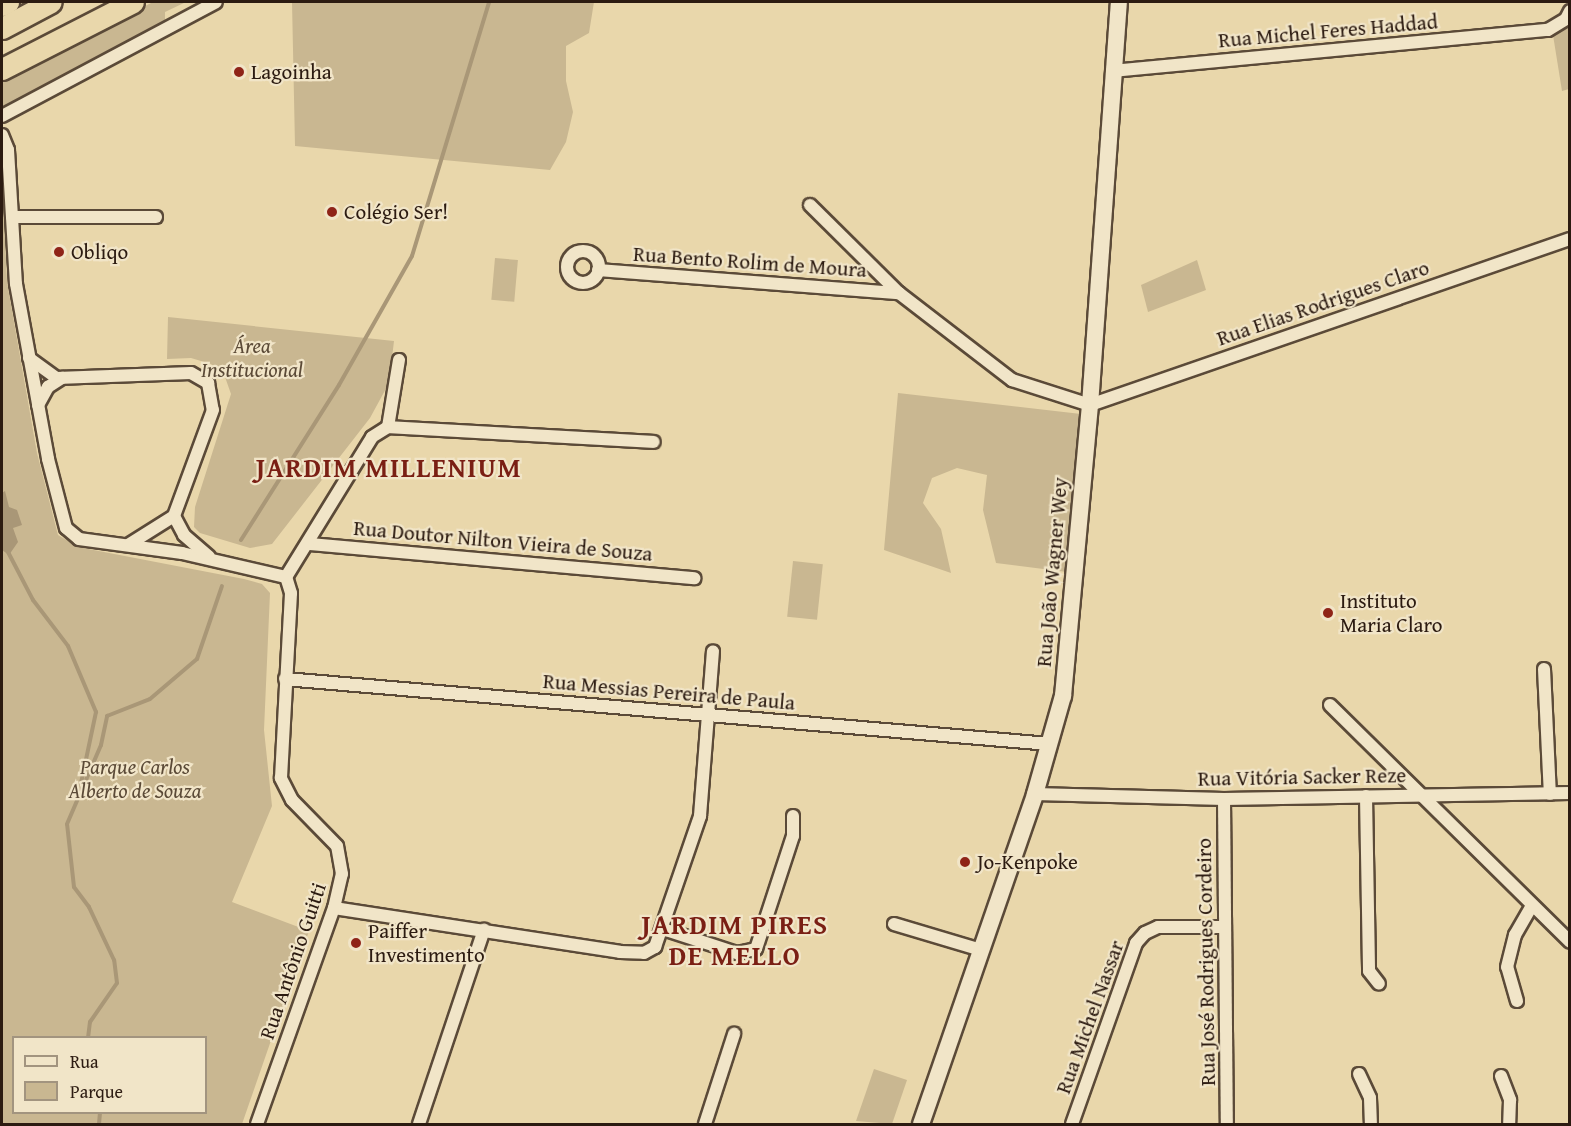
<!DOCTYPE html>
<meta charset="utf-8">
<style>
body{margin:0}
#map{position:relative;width:1571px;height:1126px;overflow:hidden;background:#e9d7ab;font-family:"Gentium Book Plus",serif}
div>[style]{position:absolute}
.green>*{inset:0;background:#c9b791;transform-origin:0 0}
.water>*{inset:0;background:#a99777}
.stream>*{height:4px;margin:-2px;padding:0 2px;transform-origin:2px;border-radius:2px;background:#a99777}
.roads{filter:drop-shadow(2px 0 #5b4a38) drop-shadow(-2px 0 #5b4a38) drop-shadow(0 2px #5b4a38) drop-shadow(0 -2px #5b4a38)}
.street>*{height:12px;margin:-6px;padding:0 6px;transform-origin:6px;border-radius:6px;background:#f1e5c8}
.street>.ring{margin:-6px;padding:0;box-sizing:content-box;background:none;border:12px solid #f1e5c8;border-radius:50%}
.secondary>*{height:16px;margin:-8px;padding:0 8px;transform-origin:8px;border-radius:8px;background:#f1e5c8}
.highway>*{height:21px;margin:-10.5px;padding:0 10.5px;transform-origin:10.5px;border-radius:10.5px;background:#e9d7ab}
.dots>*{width:16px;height:16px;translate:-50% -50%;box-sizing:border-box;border:3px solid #f1e5c8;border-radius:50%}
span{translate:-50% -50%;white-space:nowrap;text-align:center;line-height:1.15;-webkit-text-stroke:4.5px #f1e5c8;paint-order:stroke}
.street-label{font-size:21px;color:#2c1b11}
.poi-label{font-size:21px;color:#2c1b11}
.left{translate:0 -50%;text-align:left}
.park-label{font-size:21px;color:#5b4a37;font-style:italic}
.district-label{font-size:27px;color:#7a1f14;font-weight:700;letter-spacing:1.5px}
.frame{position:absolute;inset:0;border:3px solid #2c1b11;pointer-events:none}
.legend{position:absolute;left:12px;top:1036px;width:195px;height:78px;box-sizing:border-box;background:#f1e5c8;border:2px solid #a2947f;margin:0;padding:8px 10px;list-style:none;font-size:18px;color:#2c1b11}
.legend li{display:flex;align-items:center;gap:12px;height:30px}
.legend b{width:30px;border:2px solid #a2947f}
</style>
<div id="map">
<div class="green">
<div style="clip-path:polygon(153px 2px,186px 2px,165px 12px,165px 20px,2px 107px,2px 80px)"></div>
<div style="clip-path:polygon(292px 2px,594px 2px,589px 33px,566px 46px,566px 81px,573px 112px,566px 142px,550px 170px,295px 146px)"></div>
<div style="clip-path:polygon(1569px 23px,1569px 89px,1562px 91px,1553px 35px)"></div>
<div style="clip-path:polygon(evenodd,2px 168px,7px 282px,37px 453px,58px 535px,78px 547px,244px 579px,262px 584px,270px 593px,264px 730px,272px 806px,232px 902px,309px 931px,242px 1124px,2px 1124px,2px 168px,14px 1038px,206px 1038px,206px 1112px,14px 1112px,14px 1038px)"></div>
<div style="left:495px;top:258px;width:23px;height:42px;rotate:5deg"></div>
<div style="clip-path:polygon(1197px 260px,1206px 290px,1148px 312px,1141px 285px)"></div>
<div style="clip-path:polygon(168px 317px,394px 341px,389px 383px,370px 418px,272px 544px,250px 548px,200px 533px,194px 527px,195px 507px,231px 394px,225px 377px,211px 364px,191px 358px,167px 359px)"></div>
<div style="clip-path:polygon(898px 393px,1081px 414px,1067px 572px,996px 563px,983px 510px,987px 475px,957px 468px,932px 478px,923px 503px,941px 529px,951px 573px,884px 550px)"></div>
<div style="left:793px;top:561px;width:30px;height:56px;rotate:6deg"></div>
<div style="clip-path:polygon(874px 1069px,907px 1080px,892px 1124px,856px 1121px)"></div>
</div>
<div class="water">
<div style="clip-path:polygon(5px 491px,9px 507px,17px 510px,22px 525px,13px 528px,18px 542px,9px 555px,2px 550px,2px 493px)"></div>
</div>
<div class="stream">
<div style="left:241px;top:540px;width:183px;rotate:-57.7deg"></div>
<div style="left:339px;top:385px;width:148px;rotate:-60.5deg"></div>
<div style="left:412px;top:256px;width:265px;rotate:-73.1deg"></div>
<div style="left:8px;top:552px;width:54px;rotate:62.5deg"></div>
<div style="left:33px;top:600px;width:58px;rotate:52.7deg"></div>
<div style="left:68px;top:646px;width:72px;rotate:67deg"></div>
<div style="left:96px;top:712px;width:73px;rotate:101.9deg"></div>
<div style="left:88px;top:1038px;width:16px;rotate:-83deg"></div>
<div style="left:90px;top:1022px;width:47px;rotate:-55.3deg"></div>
<div style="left:117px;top:983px;width:23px;rotate:-97deg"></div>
<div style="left:114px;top:960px;width:59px;rotate:-115.3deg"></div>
<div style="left:89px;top:907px;width:25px;rotate:-127deg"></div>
<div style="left:74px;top:887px;width:63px;rotate:-96.3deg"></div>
<div style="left:67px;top:824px;width:86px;rotate:-66.7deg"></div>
<div style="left:101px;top:745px;width:30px;rotate:-78deg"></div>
<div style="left:107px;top:716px;width:46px;rotate:-21.6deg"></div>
<div style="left:150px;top:699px;width:62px;rotate:-40.4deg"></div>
<div style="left:197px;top:659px;width:77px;rotate:-71.1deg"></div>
<div style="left:99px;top:1124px;width:12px;rotate:-85deg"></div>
</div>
<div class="roads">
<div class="street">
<div style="left:1112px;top:71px;width:438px;rotate:-5.4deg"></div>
<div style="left:1548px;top:30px;width:21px;rotate:-31deg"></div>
<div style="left:1566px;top:19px;width:9px;rotate:-63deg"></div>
<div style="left:2px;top:116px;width:242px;rotate:-28deg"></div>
<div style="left:2px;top:135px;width:16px;rotate:68deg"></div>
<div style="left:8px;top:150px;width:134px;rotate:86.6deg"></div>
<div style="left:16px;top:284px;width:178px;rotate:79.6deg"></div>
<div style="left:48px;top:459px;width:71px;rotate:75.4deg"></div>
<div style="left:66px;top:528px;width:17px;rotate:40deg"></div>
<div style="left:79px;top:539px;width:104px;rotate:7.7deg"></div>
<div style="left:182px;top:553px;width:107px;rotate:13deg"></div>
<div style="left:810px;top:205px;width:125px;rotate:44.7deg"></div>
<div style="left:899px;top:293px;width:143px;rotate:37.6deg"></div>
<div style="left:1012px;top:380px;width:82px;rotate:17.8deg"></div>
<div style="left:1090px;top:405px;width:508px;rotate:-19.08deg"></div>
<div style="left:12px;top:217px;width:144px"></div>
<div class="ring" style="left:567px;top:251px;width:20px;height:20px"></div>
<div style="left:598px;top:270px;width:302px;rotate:4.4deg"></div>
<div style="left:29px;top:358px;width:34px;rotate:36deg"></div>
<div style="left:57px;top:378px;width:134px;rotate:-2.1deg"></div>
<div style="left:191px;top:373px;width:20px;rotate:30deg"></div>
<div style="left:208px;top:383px;width:27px;rotate:80deg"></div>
<div style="left:213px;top:410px;width:113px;rotate:110.2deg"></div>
<div style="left:174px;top:516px;width:54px;rotate:147.8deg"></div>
<div style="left:38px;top:405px;width:21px;rotate:-61deg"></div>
<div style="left:48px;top:387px;width:17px;rotate:-33deg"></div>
<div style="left:388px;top:427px;width:266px;rotate:3.2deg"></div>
<div style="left:174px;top:516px;width:21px;rotate:62deg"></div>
<div style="left:184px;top:535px;width:33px;rotate:41deg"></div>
<div style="left:310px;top:544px;width:386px;rotate:5.1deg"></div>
<div style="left:286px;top:577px;width:164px;rotate:-58.4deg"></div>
<div style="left:372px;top:437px;width:19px;rotate:-32deg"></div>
<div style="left:388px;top:427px;width:68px;rotate:-80.7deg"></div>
<div style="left:1544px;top:669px;width:125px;rotate:87.3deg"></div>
<div style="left:285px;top:679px;width:768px;rotate:4.86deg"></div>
<div style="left:1330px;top:705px;width:337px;rotate:44.6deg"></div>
<div style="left:1035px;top:794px;width:189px;rotate:1.5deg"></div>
<div style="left:1224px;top:799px;width:346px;rotate:-1deg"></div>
<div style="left:1366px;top:796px;width:175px;rotate:89deg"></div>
<div style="left:1369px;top:971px;width:16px;rotate:52deg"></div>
<div style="left:1224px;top:799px;width:325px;rotate:89.5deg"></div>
<div style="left:334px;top:908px;width:289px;rotate:8.7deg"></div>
<div style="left:620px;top:952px;width:24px;rotate:2deg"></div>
<div style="left:644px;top:953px;width:13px;rotate:-29deg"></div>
<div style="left:655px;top:947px;width:139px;rotate:-71deg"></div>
<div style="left:700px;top:816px;width:165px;rotate:-85.5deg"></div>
<div style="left:894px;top:924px;width:91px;rotate:16.6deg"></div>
<div style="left:663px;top:929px;width:78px;rotate:18deg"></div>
<div style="left:737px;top:953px;width:19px;rotate:-12deg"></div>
<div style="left:756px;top:949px;width:119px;rotate:-71.9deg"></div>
<div style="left:793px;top:836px;width:20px;rotate:-90deg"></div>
<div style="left:1517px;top:1001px;width:35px;rotate:-106deg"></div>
<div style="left:1507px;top:967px;width:33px;rotate:-76deg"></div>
<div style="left:1515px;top:935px;width:34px;rotate:-60deg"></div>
<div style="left:1359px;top:1074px;width:26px;rotate:65deg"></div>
<div style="left:1370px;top:1098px;width:26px;rotate:88deg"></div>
<div style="left:1501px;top:1076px;width:26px;rotate:69deg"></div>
<div style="left:1510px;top:1100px;width:24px;rotate:92deg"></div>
<div style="left:257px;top:1124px;width:229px;rotate:-70.4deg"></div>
<div style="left:334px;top:908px;width:35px;rotate:-77deg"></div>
<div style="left:342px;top:874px;width:28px;rotate:-100deg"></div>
<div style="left:337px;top:846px;width:64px;rotate:-134.4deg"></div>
<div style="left:292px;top:800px;width:25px;rotate:-117deg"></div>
<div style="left:281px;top:778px;width:185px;rotate:-86.9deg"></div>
<div style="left:291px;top:593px;width:17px;rotate:-107deg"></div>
<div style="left:419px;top:1124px;width:205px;rotate:-71.5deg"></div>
<div style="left:705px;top:1124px;width:95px;rotate:-72.1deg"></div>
<div style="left:1072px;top:1124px;width:192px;rotate:-70.5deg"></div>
<div style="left:1136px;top:943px;width:13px;rotate:-48deg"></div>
<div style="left:1145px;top:933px;width:14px;rotate:-25deg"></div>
<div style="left:1158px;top:927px;width:66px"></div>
</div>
<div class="secondary">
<div style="left:921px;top:1124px;width:349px;rotate:-70.9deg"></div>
<div style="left:1035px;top:794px;width:102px;rotate:-74.1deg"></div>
<div style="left:1063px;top:696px;width:292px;rotate:-84.7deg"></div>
<div style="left:1090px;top:405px;width:404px;rotate:-85.9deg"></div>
</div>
<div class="highway">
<div style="left:2px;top:5px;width:7px;rotate:-27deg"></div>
<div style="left:2px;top:28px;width:55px;rotate:-28deg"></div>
<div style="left:2px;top:69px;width:147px;rotate:-27.1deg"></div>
</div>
</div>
<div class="dots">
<div style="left:239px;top:72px;background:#8f2418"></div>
<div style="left:332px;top:212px;background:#8f2418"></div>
<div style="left:59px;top:252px;background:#8f2418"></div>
<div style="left:1328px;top:613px;background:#8f2418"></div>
<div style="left:965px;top:862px;background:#8f2418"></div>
<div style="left:356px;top:943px;background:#8f2418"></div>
</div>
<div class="street-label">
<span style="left:1328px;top:31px;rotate:-5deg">Rua Michel Feres Haddad</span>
<span style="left:750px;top:262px;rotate:4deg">Rua Bento Rolim de Moura</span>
<span style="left:1323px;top:303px;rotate:-19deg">Rua Elias Rodrigues Claro</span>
<span style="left:503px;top:541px;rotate:5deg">Rua Doutor Nilton Vieira de Souza</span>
<span style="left:1052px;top:572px;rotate:-85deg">Rua João Wagner Wey</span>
<span style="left:669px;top:692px;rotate:5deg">Rua Messias Pereira de Paula</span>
<span style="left:1302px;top:777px;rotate:-1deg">Rua Vitória Sacker Reze</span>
<span style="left:293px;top:961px;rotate:-71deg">Rua Antônio Guitti</span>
<span style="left:1206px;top:962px;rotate:-91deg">Rua José Rodrigues Cordeiro</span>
<span style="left:1090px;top:1017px;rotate:-70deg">Rua Michel Nassar</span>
</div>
<div class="poi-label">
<span class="left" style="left:251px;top:72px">Lagoinha</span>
<span class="left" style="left:344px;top:212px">Colégio Ser!</span>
<span class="left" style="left:71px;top:252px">Obliqo</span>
<span class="left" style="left:1340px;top:613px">Instituto<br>Maria Claro</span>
<span class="left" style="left:977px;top:862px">Jo-Kenpoke</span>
<span class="left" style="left:368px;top:943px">Paiffer<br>Investimento</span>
</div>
<div class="park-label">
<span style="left:252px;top:358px">Área<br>Institucional</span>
<span style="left:135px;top:779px">Parque Carlos<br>Alberto de Souza</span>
</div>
<div class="district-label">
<span style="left:389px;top:468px">JARDIM MILLENIUM</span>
<span style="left:735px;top:940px">JARDIM PIRES<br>DE MELLO</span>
</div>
<div class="frame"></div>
<ul class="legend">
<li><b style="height:8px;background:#f1e5c8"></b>Rua</li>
<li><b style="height:16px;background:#c9b791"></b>Parque</li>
</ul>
</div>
